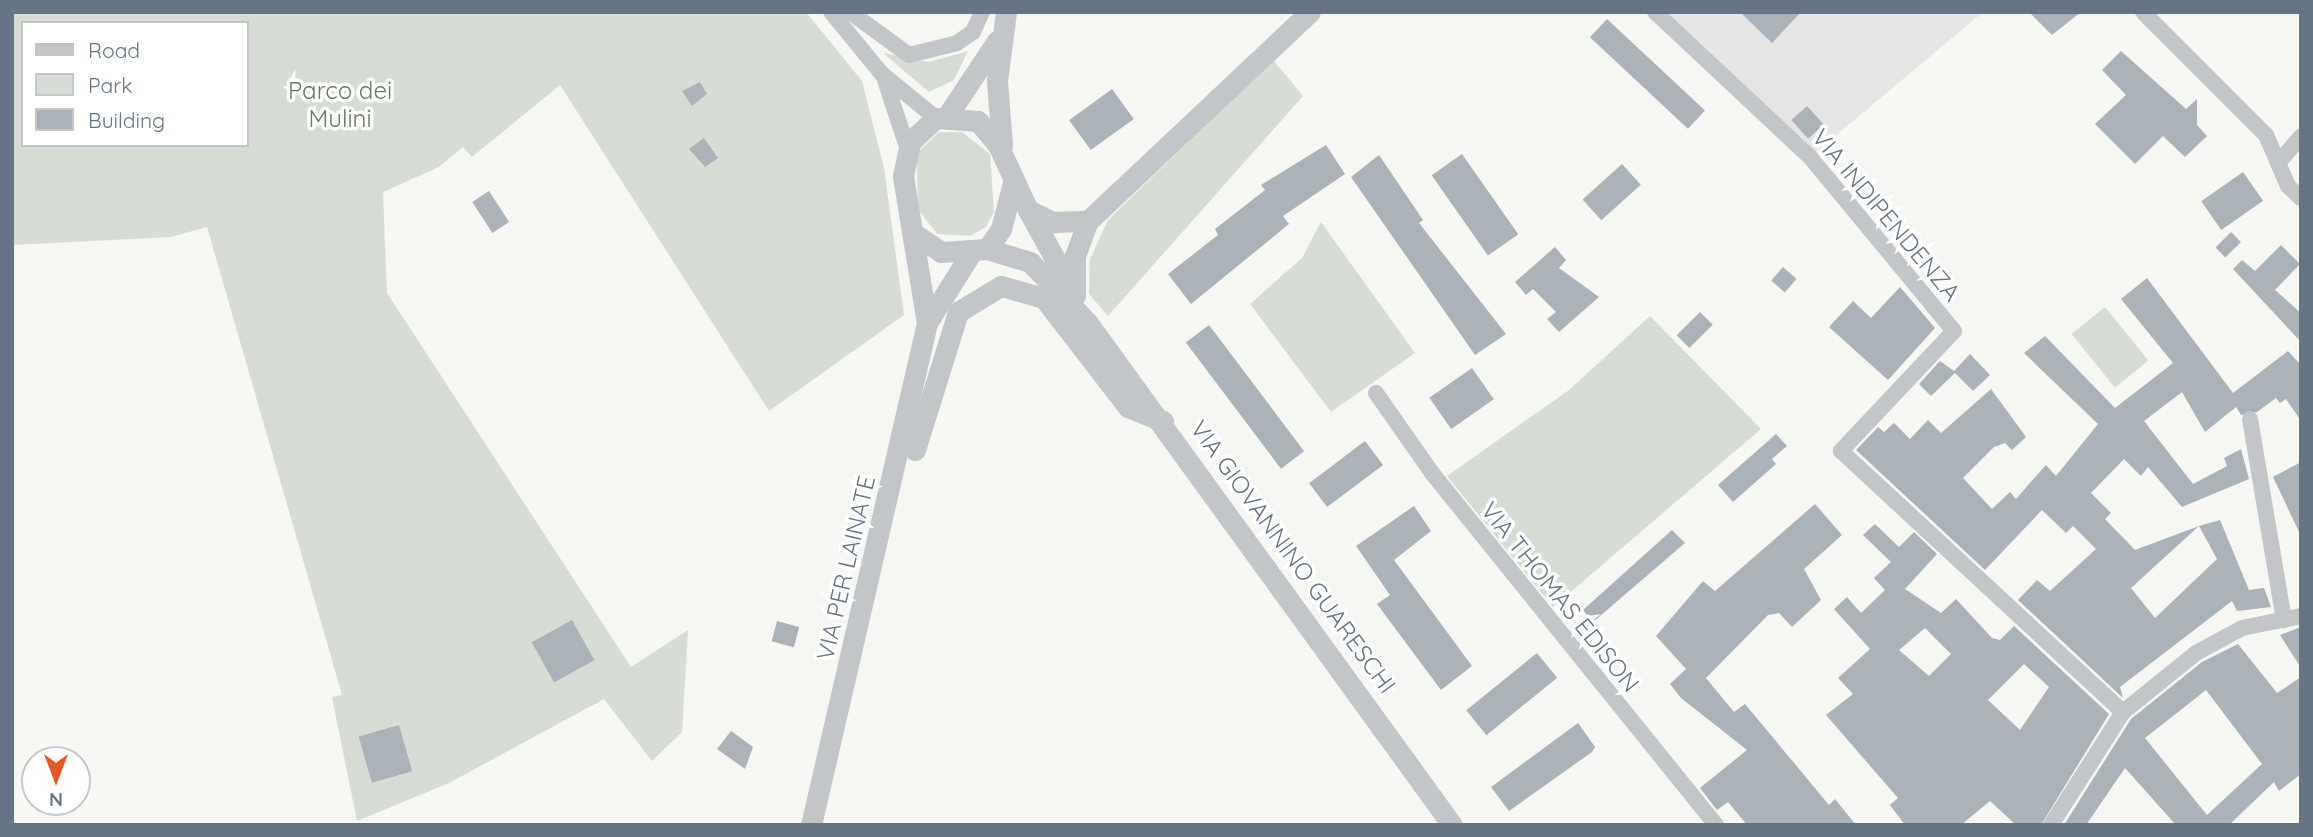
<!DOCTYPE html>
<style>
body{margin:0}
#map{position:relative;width:2313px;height:837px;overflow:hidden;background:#f6f6f3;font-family:Quicksand,sans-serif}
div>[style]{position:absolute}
.built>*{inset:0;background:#e4e5e4}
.green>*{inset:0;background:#d7ddd4;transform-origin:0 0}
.building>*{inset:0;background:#abb2b8;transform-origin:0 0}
.minor>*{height:16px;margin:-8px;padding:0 8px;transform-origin:8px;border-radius:8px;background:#c2c6c9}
.tertiary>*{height:21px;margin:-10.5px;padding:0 10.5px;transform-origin:10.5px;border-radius:10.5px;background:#c2c6c9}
span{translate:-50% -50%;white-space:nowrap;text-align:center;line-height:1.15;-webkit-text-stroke:7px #fff;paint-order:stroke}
.park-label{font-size:24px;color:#687b64}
.street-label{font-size:24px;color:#657584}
.frame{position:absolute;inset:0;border:14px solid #657584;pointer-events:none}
.legend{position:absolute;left:21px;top:21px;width:228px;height:126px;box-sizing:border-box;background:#fff;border:2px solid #c1c8ce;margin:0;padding:9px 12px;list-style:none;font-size:21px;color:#657584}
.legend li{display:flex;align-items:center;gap:14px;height:35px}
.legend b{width:35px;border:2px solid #c1c8ce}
.north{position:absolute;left:21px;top:746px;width:70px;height:70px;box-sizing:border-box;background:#fff;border:2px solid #c1c8ce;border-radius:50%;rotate:180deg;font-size:19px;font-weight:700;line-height:28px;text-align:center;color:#657584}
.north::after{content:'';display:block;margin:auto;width:24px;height:32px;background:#e55824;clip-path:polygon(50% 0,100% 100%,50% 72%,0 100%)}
</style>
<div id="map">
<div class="built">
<div style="clip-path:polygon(1664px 12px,1983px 12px,1815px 153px)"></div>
</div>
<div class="green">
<div style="clip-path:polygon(evenodd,12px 12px,806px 12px,862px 81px,884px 168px,904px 315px,769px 411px,560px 85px,472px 157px,463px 147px,439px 167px,383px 192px,387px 293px,631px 667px,688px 630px,682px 732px,652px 761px,604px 699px,449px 783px,357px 821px,332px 697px,342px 695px,207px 227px,171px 237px,12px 245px,12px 12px,23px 23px,247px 23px,247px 145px,23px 145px,23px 23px)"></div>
<div style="clip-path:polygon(968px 51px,954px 80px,929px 92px,883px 53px,929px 62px)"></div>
<div style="clip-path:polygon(1273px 60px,1303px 96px,1108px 316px,1089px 294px,1090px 259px,1108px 220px)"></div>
<div style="clip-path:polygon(939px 132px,962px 132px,990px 154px,994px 212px,986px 227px,970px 236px,937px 234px,918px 209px,917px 153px)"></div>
<div style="clip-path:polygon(1321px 222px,1415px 353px,1331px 412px,1250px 304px,1302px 258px)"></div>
<div style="left:2105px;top:307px;width:69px;height:43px;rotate:51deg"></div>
<div style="clip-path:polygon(1650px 316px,1761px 429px,1553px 607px,1447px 476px,1569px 390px)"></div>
</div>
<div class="building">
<div style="clip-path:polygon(1740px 12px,1801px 12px,1772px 43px)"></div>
<div style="clip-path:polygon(2029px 12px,2081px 12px,2052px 35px)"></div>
<div style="left:1607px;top:19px;width:134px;height:25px;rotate:43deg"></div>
<div style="clip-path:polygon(2121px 51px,2186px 109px,2197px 99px,2197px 125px,2207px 136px,2185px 157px,2163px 136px,2135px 164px,2095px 124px,2126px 95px,2102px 70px)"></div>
<div style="clip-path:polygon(700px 82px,707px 94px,692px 106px,682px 91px)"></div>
<div style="left:1112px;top:89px;width:37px;height:53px;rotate:54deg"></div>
<div style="left:1807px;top:106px;width:25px;height:21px;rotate:48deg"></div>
<div style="clip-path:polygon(704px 138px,718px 158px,705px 167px,689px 149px)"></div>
<div style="clip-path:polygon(1326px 145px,1345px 174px,1283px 216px,1289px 224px,1191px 304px,1168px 274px,1218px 235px,1215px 229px,1265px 190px,1261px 185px)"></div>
<div style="left:1462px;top:154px;width:98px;height:37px;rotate:55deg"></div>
<div style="clip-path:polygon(1379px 155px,1423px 220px,1419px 223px,1506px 334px,1475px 355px,1351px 177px)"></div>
<div style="left:1622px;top:164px;width:28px;height:53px;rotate:48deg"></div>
<div style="left:2243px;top:172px;width:35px;height:51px;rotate:55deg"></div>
<div style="left:489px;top:191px;width:37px;height:20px;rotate:57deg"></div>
<div style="left:2231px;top:232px;width:14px;height:22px;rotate:45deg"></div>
<div style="clip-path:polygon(2281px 245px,2300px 264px,2275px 290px,2301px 313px,2301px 342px,2233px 269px,2242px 260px,2255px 271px)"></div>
<div style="clip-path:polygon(1555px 247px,1566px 260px,1559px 268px,1599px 297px,1559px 332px,1547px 319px,1556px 312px,1533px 289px,1526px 295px,1515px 282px)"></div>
<div style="left:1783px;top:267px;width:18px;height:18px;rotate:41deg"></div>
<div style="clip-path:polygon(2147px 278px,2233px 393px,2288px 351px,2301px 365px,2301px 421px,2286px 399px,2280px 403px,2276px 398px,2257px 412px,2241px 415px,2236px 407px,2205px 432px,2182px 392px,2144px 421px,2193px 484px,2227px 466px,2224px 458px,2241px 449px,2249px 479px,2182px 507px,2148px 467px,2141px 476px,2124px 459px,2091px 493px,2111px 513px,2105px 519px,2135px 550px,2199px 526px,2131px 588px,2155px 618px,2217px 559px,2199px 526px,2220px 520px,2249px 590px,2264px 588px,2271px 607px,2237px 611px,2232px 601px,2120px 687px,2123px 698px,2018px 600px,2037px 580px,2050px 591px,2096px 549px,2073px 526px,2066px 533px,2042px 510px,1985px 570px,1856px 450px,1878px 427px,1884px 432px,1894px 423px,1910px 439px,1928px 420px,1941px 433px,1991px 389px,2026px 437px,2012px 450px,2005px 443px,1994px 447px,1963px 478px,1992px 509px,2010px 492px,2016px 499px,2046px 465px,2056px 476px,2098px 424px,2024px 353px,2045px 336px,2115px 408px,2173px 363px,2121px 299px)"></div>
<div style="clip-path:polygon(1900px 287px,1935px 328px,1888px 380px,1829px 327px,1853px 301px,1871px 318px)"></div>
<div style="left:1700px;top:312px;width:18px;height:33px;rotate:45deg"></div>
<div style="left:1209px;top:325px;width:158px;height:29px;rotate:53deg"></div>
<div style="clip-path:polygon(1970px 354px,1990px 375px,1973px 391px,1955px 373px,1931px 396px,1919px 384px,1940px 361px,1954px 371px)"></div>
<div style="left:1472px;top:368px;width:38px;height:52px;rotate:55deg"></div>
<div style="clip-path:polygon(1776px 434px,1787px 446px,1772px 459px,1776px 464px,1733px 502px,1718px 485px)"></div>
<div style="left:1365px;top:441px;width:30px;height:70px;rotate:53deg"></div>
<div style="clip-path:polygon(2301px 462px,2301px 536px,2273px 477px)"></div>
<div style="clip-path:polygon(1815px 504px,1842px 535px,1804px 569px,1821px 600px,1792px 627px,1779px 613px,1768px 615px,1706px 678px,1734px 712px,1745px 704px,1829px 805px,1835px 799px,1856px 825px,1747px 825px,1728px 802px,1717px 810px,1700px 788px,1747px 750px,1681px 698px,1670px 684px,1686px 669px,1656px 636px,1703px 581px,1715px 591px)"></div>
<div style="clip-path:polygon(1414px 506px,1431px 531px,1394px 560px,1472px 666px,1441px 690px,1377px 604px,1390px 595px,1356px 546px)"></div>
<div style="clip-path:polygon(evenodd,1875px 524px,1899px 547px,1914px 532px,1937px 554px,1905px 589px,1941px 613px,1956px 599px,1992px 638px,2000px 640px,2014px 626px,2109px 714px,2041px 825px,2016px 825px,1990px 801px,1961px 825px,1905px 825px,1890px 805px,1898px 798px,1826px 715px,1853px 694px,1838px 678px,1870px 649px,1834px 609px,1847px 597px,1861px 613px,1885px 590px,1874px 578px,1891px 562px,1863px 535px,1875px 524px,1925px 628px,1951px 654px,1929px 676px,1899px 650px,1925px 628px,1875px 524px,2024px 664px,2049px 687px,2020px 730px,1988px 700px,2024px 664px)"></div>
<div style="clip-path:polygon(1672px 530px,1685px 543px,1593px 622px,1583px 610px)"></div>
<div style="left:572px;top:620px;width:46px;height:46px;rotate:61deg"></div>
<div style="left:777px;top:621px;width:23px;height:21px;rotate:15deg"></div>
<div style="clip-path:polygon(2301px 627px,2301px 668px,2280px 635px)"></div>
<div style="clip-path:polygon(evenodd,2238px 644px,2277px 693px,2301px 677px,2301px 774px,2279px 791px,2274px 782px,2229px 825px,2176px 825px,2125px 768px,2086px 825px,2064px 825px,2131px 719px,2202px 662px,2238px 644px,2206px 690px,2262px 764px,2207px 815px,2145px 738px,2206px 690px)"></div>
<div style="left:1537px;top:653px;width:32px;height:91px;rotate:51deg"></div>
<div style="clip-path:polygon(1578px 723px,1595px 747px,1592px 752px,1509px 811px,1491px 787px)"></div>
<div style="left:399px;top:725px;width:48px;height:42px;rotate:74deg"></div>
<div style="clip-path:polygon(731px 731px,753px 747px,745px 769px,717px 749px)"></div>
</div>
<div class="minor">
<div style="left:831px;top:12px;width:80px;rotate:50.6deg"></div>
<div style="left:882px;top:74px;width:70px;rotate:39.2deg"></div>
<div style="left:850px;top:12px;width:73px;rotate:36.1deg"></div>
<div style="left:909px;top:55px;width:49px;rotate:-14deg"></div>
<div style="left:957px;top:43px;width:19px;rotate:-35deg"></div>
<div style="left:973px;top:32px;width:22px;rotate:-66deg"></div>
<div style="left:1655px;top:12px;width:212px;rotate:43.1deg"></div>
<div style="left:1810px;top:157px;width:226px;rotate:50.4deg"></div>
<div style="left:1954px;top:331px;width:165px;rotate:133.3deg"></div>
<div style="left:1841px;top:451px;width:384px;rotate:42.8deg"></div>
<div style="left:2143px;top:12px;width:174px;rotate:45deg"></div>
<div style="left:2266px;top:135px;width:56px;rotate:66.7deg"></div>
<div style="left:2288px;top:186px;width:18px;rotate:43deg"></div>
<div style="left:885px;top:80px;width:74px;rotate:71.8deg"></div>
<div style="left:2278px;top:163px;width:35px;rotate:-49deg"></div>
<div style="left:1376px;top:393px;width:98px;rotate:55deg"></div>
<div style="left:1432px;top:473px;width:452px;rotate:51.1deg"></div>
<div style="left:2250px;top:419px;width:204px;rotate:80.4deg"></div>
<div style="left:2051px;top:825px;width:134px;rotate:-57.5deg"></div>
<div style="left:2123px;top:712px;width:94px;rotate:-38.9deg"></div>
<div style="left:2196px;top:653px;width:52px;rotate:-28.5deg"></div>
<div style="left:2242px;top:628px;width:60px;rotate:-11.5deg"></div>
</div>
<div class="tertiary">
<div style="left:947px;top:116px;width:90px;rotate:-56.3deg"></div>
<div style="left:1002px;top:145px;width:64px;rotate:-94.5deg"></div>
<div style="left:997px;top:81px;width:70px;rotate:-82.6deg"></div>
<div style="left:1028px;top:210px;width:97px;rotate:61.1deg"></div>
<div style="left:1088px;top:221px;width:305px;rotate:-43.3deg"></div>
<div style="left:913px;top:233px;width:34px;rotate:34deg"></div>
<div style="left:941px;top:252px;width:46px;rotate:-3.7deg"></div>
<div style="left:987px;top:249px;width:24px;rotate:-55deg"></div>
<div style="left:1001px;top:229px;width:48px;rotate:-75.4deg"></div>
<div style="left:987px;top:249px;width:45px;rotate:16.8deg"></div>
<div style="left:1030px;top:262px;width:83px;rotate:46.5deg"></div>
<div style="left:1087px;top:322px;width:621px;rotate:54.03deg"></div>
<div style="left:1075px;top:295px;width:39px;rotate:-90deg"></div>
<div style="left:1075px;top:256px;width:37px;rotate:-70deg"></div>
<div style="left:927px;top:323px;width:83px;rotate:-57.8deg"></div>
<div style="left:915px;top:450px;width:145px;rotate:-72.7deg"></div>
<div style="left:958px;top:312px;width:50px;rotate:-31.2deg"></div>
<div style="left:1001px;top:286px;width:45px;rotate:15.6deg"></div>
<div style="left:1044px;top:298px;width:138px;rotate:52.4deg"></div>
<div style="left:1128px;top:407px;width:38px;rotate:22deg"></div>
<div style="left:811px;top:825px;width:515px;rotate:-76.99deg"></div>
<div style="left:927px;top:323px;width:149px;rotate:-99.3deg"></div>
<div style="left:903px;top:176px;width:35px;rotate:-78deg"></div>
<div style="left:910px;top:142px;width:35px;rotate:-43deg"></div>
<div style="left:936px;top:118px;width:42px;rotate:4.1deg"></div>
<div style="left:978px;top:121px;width:31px;rotate:50deg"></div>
<div style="left:998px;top:145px;width:72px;rotate:65.2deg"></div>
<div style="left:1028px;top:210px;width:28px;rotate:26deg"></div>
<div style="left:1053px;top:222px;width:35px;rotate:-2deg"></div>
</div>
<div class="park-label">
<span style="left:340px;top:105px">Parco dei<br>Mulini</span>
</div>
<div class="street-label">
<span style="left:1886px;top:215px;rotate:50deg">VIA INDIPENDENZA</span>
<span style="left:1293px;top:557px;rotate:54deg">VIA GIOVANNINO GUARESCHI</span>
<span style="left:846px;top:568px;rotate:-77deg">VIA PER LAINATE</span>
<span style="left:1560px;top:597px;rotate:51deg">VIA THOMAS EDISON</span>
</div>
<div class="frame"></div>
<ul class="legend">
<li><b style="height:9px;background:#c2c6c9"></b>Road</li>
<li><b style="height:19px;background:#d7ddd4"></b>Park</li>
<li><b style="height:19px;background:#abb2b8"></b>Building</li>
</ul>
<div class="north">N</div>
</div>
